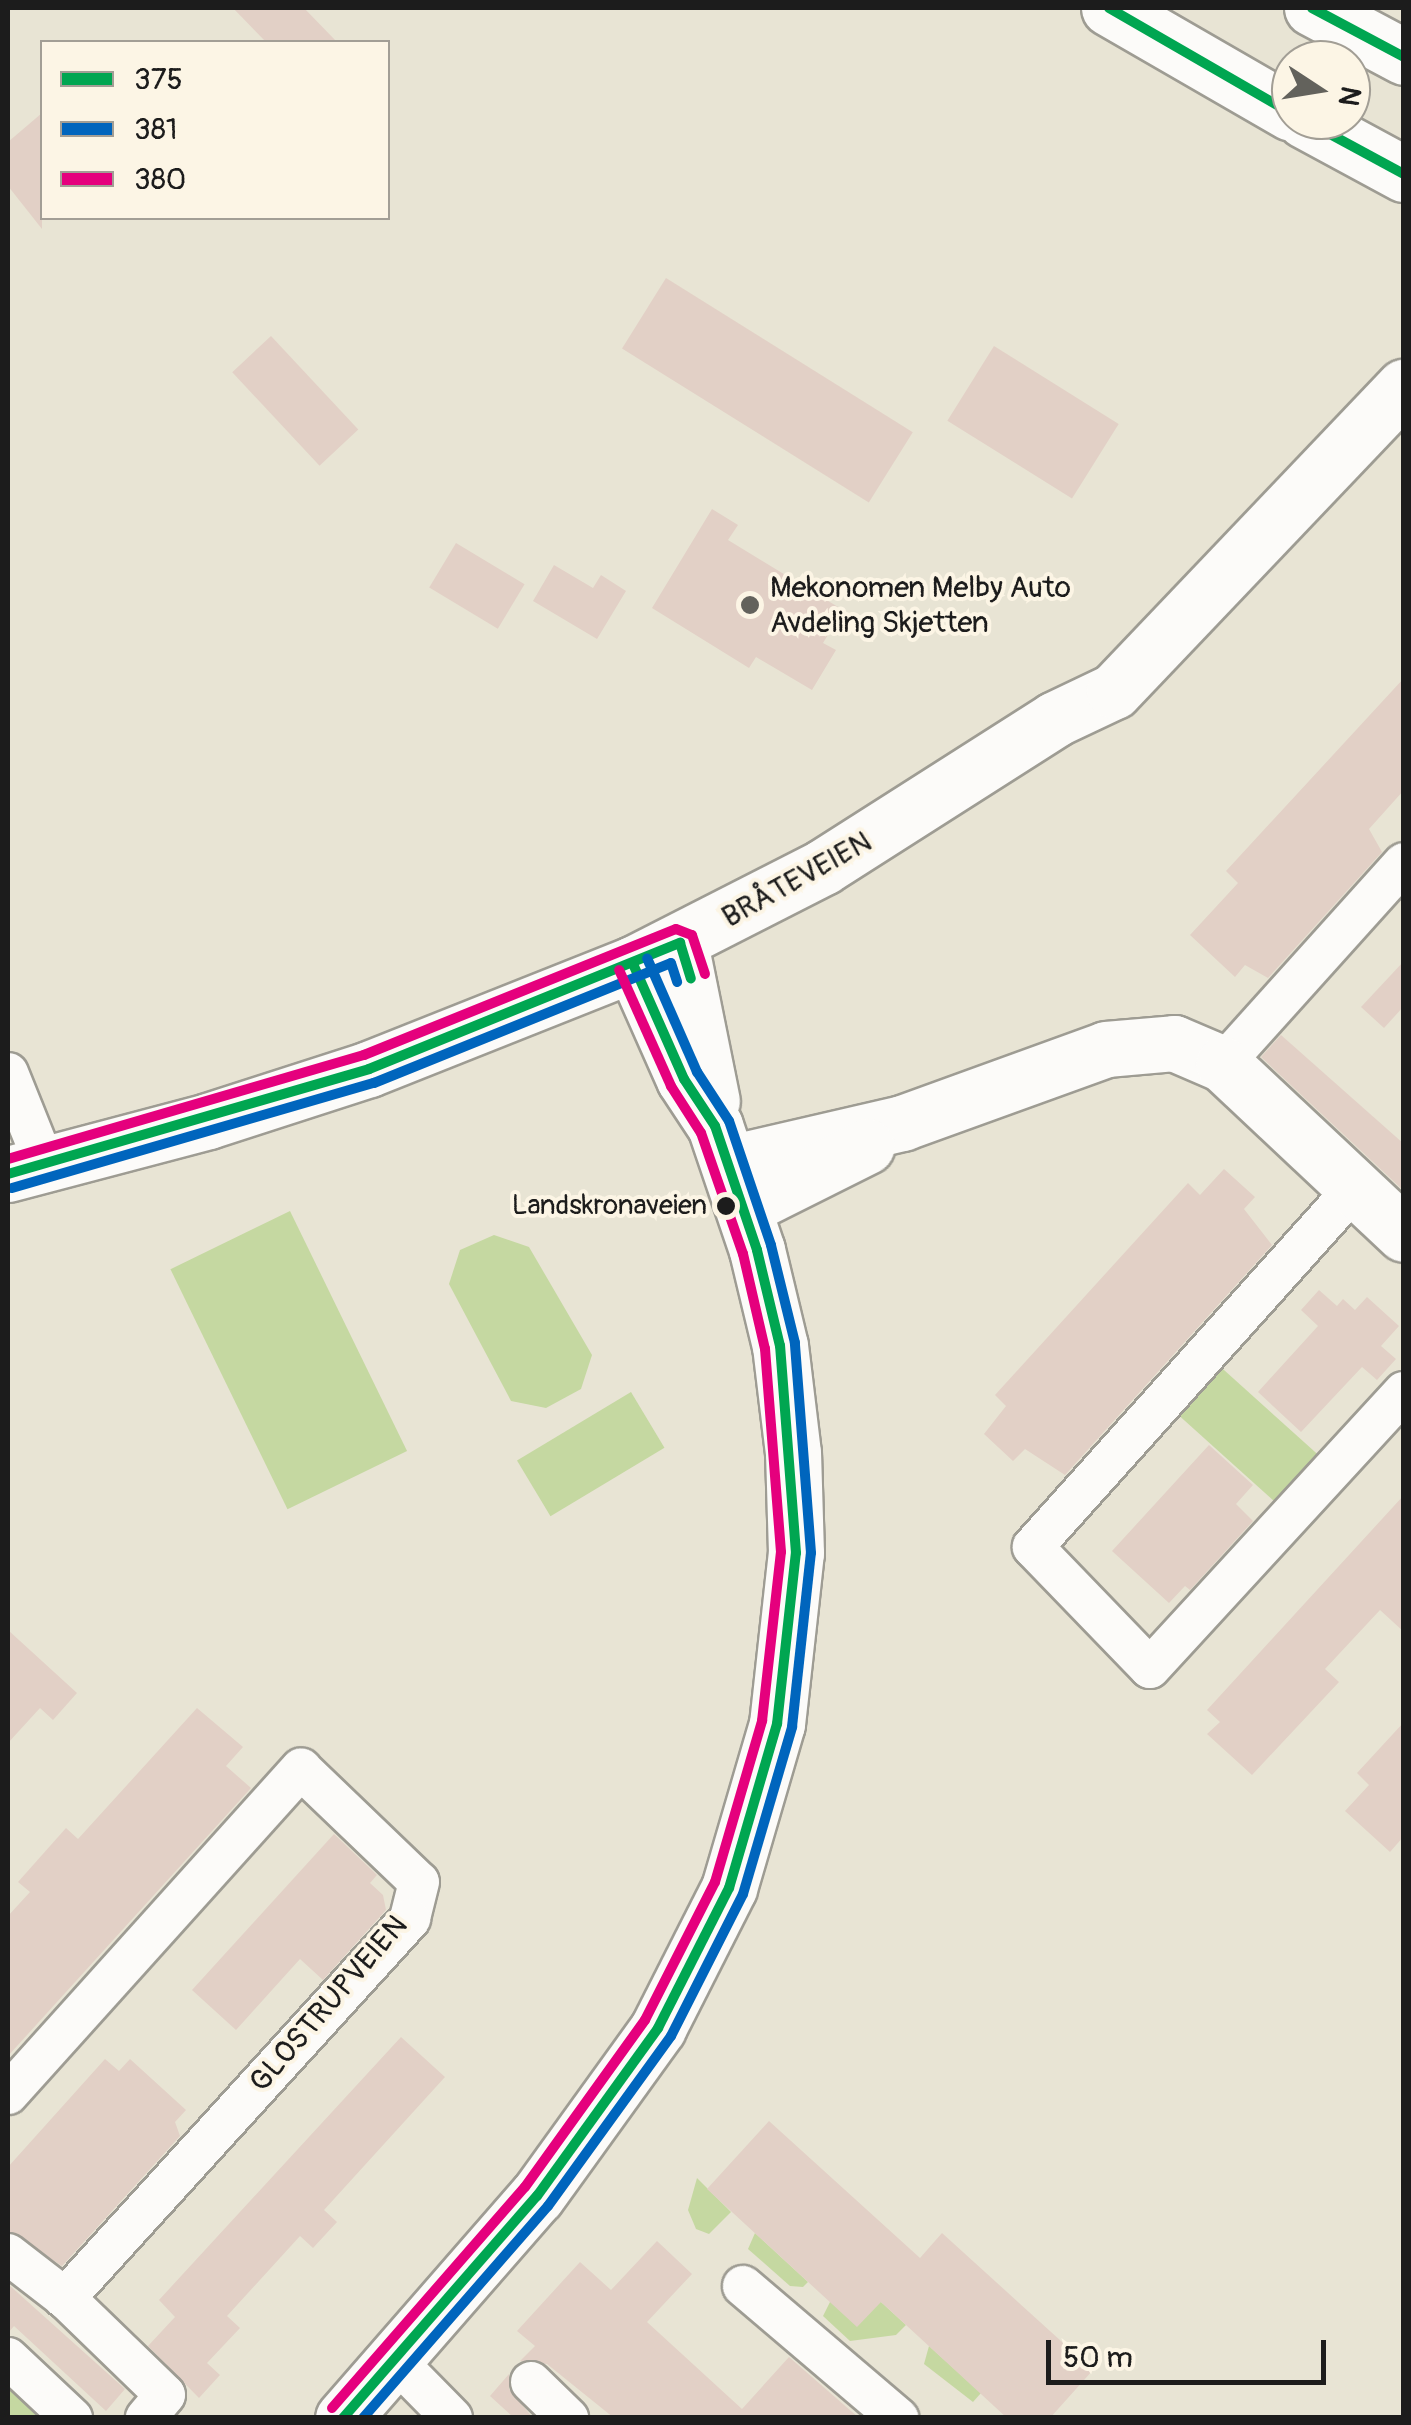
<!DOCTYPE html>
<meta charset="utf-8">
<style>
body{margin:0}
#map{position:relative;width:1411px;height:2425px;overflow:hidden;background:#e8e4d4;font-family:Pangolin,sans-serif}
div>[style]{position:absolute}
.green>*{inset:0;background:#c5d8a1;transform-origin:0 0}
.building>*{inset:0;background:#e2d0c6;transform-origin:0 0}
.roads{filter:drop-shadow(2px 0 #9e9c93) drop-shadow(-2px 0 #9e9c93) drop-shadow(0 2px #9e9c93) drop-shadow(0 -2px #9e9c93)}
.street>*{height:40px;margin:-20px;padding:0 20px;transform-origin:20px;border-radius:20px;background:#fcfbf9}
.secondary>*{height:55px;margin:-27.5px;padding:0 27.5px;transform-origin:27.5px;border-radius:27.5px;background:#fcfbf9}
.highway>*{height:55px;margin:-27.5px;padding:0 27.5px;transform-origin:27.5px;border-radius:27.5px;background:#fcfbf9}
.bus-1>*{height:10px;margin:-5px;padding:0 5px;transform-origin:5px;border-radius:5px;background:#00a651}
.bus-2>*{height:10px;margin:-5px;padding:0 5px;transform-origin:5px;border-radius:5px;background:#0065bd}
.bus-3>*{height:10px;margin:-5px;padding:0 5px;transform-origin:5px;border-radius:5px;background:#e5007d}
.dots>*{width:28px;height:28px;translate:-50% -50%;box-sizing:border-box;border:5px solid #fcf5e5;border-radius:50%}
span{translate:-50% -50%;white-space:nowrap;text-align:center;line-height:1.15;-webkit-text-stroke:8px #fcf5e5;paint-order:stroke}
.bus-label{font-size:28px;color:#1c1c1c}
.right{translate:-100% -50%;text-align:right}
.poi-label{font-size:30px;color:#1c1c1c}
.left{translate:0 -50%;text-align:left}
.street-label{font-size:30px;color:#1c1c1c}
.frame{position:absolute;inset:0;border:10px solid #1c1c1c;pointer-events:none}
.legend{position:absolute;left:40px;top:40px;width:350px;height:180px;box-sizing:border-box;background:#fcf5e5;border:2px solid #a29e95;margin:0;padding:12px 18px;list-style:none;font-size:30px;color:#1c1c1c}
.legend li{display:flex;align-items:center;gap:20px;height:50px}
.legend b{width:50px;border:2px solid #a29e95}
.north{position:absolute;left:1271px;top:40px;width:100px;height:100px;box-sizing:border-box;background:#fcf5e5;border:2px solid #a29e95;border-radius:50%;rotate:102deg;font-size:28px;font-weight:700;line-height:40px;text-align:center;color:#1c1c1c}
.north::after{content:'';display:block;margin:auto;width:35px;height:45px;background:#63625c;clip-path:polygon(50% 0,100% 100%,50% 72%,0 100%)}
.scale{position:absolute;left:1046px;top:2340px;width:280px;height:45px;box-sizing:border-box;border:5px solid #1c1c1c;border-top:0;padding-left:12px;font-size:30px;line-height:35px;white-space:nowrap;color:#1c1c1c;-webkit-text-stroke:8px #fcf5e5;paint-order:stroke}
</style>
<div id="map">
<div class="green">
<div style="left:290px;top:1211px;width:267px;height:133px;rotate:64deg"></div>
<div style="clip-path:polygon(494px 1235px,529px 1247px,592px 1355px,581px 1389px,546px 1408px,511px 1401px,449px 1284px,460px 1250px)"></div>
<div style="left:1214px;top:1361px;width:148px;height:64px;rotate:42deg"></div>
<div style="left:631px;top:1392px;width:65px;height:133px;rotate:59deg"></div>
<div style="clip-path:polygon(697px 2178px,731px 2212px,709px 2234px,696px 2229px,688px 2210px)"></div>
<div style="clip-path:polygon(755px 2233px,808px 2282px,803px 2287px,790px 2286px,748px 2249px)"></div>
<div style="clip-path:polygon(830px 2302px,881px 2302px,906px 2325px,896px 2335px,850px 2341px,823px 2316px)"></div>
<div style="clip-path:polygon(929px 2346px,981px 2393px,973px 2402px,924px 2364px)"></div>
<div style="clip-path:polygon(8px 2386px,32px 2406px,37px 2417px,8px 2417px)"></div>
</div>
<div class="building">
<div style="clip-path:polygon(233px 8px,304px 8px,337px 42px,266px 42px)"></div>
<div style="clip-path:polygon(42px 113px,42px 229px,8px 186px,8px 142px)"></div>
<div style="left:666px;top:278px;width:291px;height:83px;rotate:32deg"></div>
<div style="left:271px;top:336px;width:128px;height:53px;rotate:47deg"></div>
<div style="left:994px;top:346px;width:147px;height:88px;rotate:32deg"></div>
<div style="clip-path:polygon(712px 509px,738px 525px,728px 540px,843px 610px,823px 643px,836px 650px,812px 690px,756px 657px,749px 668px,652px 608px)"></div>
<div style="left:456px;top:543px;width:80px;height:52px;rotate:31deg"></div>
<div style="clip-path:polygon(554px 565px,593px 588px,601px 575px,626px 591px,597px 639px,533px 601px)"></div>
<div style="clip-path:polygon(1404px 678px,1404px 790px,1369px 829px,1382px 852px,1268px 978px,1245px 965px,1235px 977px,1190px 935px,1238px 883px,1226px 871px)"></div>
<div style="clip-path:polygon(1404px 961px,1404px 1006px,1384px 1028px,1361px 1007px)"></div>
<div style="clip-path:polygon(1281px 1035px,1404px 1144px,1404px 1191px,1261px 1057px)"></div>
<div style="clip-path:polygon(1224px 1169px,1255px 1197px,1244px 1209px,1272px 1245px,1065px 1475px,1025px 1449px,1013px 1461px,984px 1434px,1006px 1406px,995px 1395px,1188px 1183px,1200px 1195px)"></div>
<div style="clip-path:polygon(1319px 1290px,1337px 1306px,1343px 1299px,1355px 1310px,1367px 1297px,1399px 1326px,1381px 1346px,1396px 1359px,1377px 1380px,1362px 1367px,1301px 1432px,1258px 1392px,1318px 1326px,1301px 1310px)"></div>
<div style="clip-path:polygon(1209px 1445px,1253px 1485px,1236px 1504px,1253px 1521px,1190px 1590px,1185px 1586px,1169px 1603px,1112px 1551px)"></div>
<div style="clip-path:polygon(1404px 1495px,1404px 1632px,1380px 1610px,1325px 1669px,1339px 1682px,1252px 1775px,1207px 1734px,1220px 1722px,1207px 1710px)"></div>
<div style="clip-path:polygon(8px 1630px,77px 1693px,53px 1720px,40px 1708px,8px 1743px)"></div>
<div style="clip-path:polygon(197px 1708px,243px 1747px,226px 1766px,251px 1788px,8px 2056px,8px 1916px,30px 1892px,18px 1882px,66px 1828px,78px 1839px)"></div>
<div style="clip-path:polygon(1404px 1722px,1404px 1836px,1390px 1852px,1345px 1811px,1369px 1785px,1357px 1773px)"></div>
<div style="clip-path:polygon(334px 1834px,377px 1875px,370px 1883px,383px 1895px,386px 1910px,323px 1980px,300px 1959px,236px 2030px,192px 1990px)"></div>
<div style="clip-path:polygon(401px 2037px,445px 2077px,324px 2210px,337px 2222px,313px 2248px,300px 2236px,227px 2316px,240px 2328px,207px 2363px,220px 2375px,199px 2398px,148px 2346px,175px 2317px,159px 2300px)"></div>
<div style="clip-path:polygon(105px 2059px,119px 2071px,130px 2059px,186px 2110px,175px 2122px,180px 2136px,62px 2266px,8px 2231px,8px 2167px)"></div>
<div style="clip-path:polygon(769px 2121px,920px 2258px,942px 2233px,1093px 2370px,1050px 2418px,1007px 2418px,881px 2302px,857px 2327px,707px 2189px)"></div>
<div style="clip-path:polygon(657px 2241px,692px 2274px,647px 2322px,742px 2409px,789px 2357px,859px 2418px,614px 2418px,547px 2364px,520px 2361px,535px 2346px,517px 2331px,580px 2262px,611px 2290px)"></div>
<div style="clip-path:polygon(8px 2284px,125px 2389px,106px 2411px,14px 2326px,8px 2333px)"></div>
<div style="clip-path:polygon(509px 2374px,509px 2389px,533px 2418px,514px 2418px,490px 2396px)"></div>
</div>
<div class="roads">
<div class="street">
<div style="left:1223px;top:1064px;width:270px;rotate:-48deg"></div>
<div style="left:8px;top:1073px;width:99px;rotate:68.1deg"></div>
<div style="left:1354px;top:1189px;width:481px;rotate:131.9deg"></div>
<div style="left:1033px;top:1547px;width:168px;rotate:46deg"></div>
<div style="left:1150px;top:1668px;width:375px;rotate:-47.4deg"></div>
<div style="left:8px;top:2094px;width:438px;rotate:-48deg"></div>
<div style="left:301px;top:1769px;width:163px;rotate:43.8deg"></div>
<div style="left:419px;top:1882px;width:38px;rotate:104deg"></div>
<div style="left:410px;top:1919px;width:513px;rotate:132.31deg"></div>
<div style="left:65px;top:2298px;width:139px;rotate:44.1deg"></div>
<div style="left:165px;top:2395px;width:30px;rotate:130deg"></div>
<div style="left:8px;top:2254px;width:72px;rotate:37.7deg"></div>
<div style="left:743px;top:2286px;width:204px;rotate:40.4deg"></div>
<div style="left:8px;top:2358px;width:88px;rotate:43.2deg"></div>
<div style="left:396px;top:2361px;width:80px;rotate:45.5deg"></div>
<div style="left:531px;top:2382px;width:52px;rotate:44.2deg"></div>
</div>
<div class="secondary">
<div style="left:680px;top:943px;width:161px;rotate:78.6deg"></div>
<div style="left:729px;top:1163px;width:178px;rotate:-13deg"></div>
<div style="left:902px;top:1123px;width:217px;rotate:-19.9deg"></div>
<div style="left:1106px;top:1049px;width:68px;rotate:-5deg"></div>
<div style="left:1174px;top:1043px;width:53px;rotate:23.2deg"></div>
<div style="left:1223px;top:1064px;width:248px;rotate:43.2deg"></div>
<div style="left:8px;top:1174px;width:207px;rotate:-14.8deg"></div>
<div style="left:208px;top:1121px;width:169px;rotate:-17.9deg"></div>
<div style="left:369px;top:1069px;width:284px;rotate:-21.7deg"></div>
<div style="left:633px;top:964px;width:213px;rotate:-27deg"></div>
<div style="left:823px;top:867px;width:275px;rotate:-32.5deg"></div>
<div style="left:1055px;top:719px;width:65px;rotate:-25.4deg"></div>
<div style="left:1114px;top:691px;width:420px;rotate:-46.4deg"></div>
<div style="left:745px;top:1207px;width:136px;rotate:-26.6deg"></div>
<div style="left:343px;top:2418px;width:295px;rotate:-48.9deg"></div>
<div style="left:537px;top:2196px;width:207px;rotate:-54.2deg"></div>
<div style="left:658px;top:2028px;width:157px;rotate:-63.1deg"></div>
<div style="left:729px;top:1888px;width:171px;rotate:-73.7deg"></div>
<div style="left:777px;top:1724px;width:172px;rotate:-83.7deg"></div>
<div style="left:796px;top:1553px;width:100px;rotate:-91.7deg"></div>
<div style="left:793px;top:1453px;width:108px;rotate:-96.9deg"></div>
<div style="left:780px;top:1346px;width:99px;rotate:-103.5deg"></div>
<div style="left:757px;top:1250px;width:131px;rotate:-108.7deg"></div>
<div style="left:715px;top:1126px;width:56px;rotate:-123.4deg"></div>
<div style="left:684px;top:1079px;width:126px;rotate:-113.9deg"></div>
</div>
<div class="highway">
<div style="left:1109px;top:8px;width:210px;rotate:30deg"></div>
<div style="left:1312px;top:8px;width:104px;rotate:28deg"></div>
<div style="left:1304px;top:120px;width:114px;rotate:28.4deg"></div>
</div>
</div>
<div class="bus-1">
<div style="left:1109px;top:8px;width:210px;rotate:30deg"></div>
<div style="left:1312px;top:8px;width:104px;rotate:28deg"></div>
<div style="left:1304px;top:120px;width:114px;rotate:28.4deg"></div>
<div style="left:8px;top:1174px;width:376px;rotate:-16.2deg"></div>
<div style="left:369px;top:1069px;width:336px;rotate:-22.1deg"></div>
<div style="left:680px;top:943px;width:37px;rotate:73deg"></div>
<div style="left:343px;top:2418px;width:295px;rotate:-48.9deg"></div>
<div style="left:537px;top:2196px;width:207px;rotate:-54.2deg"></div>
<div style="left:658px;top:2028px;width:157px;rotate:-63.1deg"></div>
<div style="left:729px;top:1888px;width:171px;rotate:-73.7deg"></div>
<div style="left:777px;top:1724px;width:172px;rotate:-83.7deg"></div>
<div style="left:796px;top:1553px;width:208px;rotate:-94.4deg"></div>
<div style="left:780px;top:1346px;width:99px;rotate:-103.5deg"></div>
<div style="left:757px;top:1250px;width:131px;rotate:-108.7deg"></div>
<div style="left:715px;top:1126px;width:56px;rotate:-123.4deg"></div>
<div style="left:684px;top:1079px;width:126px;rotate:-113.9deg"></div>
</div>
<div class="bus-2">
<div style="left:12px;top:1188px;width:377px;rotate:-16.2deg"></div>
<div style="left:374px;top:1083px;width:320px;rotate:-22deg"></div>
<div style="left:671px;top:963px;width:20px;rotate:72deg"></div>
<div style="left:363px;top:2418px;width:281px;rotate:-48.9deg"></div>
<div style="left:548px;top:2206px;width:210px;rotate:-54.1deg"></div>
<div style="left:671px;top:2036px;width:159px;rotate:-63.1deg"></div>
<div style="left:743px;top:1894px;width:174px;rotate:-73.6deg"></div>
<div style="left:792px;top:1727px;width:175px;rotate:-83.8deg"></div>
<div style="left:811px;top:1553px;width:211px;rotate:-94.4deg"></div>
<div style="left:795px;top:1343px;width:101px;rotate:-103.8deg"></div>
<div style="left:771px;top:1245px;width:131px;rotate:-108.7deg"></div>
<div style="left:729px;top:1121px;width:59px;rotate:-123.1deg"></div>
<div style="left:697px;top:1072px;width:124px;rotate:-113.7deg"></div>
</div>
<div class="bus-3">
<div style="left:8px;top:1159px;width:371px;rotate:-16.3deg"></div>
<div style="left:364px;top:1055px;width:336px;rotate:-22deg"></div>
<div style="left:676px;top:929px;width:17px;rotate:21deg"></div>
<div style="left:692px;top:935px;width:41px;rotate:71.6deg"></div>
<div style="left:332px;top:2408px;width:293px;rotate:-48.9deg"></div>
<div style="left:525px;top:2187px;width:206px;rotate:-54.3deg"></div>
<div style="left:645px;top:2020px;width:155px;rotate:-63.1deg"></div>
<div style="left:715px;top:1882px;width:168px;rotate:-73.7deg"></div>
<div style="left:762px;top:1721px;width:170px;rotate:-83.6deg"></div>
<div style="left:781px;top:1552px;width:204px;rotate:-94.5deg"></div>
<div style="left:765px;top:1349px;width:98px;rotate:-103deg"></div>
<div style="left:743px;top:1254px;width:128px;rotate:-109.1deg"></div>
<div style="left:701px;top:1133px;width:56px;rotate:-122.6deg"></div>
<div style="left:671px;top:1086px;width:127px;rotate:-114.1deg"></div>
</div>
<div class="dots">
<div style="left:750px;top:605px;background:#63625c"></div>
<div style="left:726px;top:1206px;background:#1c1c1c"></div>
</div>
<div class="bus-label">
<span class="right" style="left:707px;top:1206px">Landskronaveien</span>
</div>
<div class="poi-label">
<span class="left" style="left:770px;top:605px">Mekonomen Melby Auto<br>Avdeling Skjetten</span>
</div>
<div class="street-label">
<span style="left:797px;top:880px;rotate:-29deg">BRÅTEVEIEN</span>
<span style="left:329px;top:2004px;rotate:-49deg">GLOSTRUPVEIEN</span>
</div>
<div class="frame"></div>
<ul class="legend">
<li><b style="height:12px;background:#00a651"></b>375</li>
<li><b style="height:12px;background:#0065bd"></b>381</li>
<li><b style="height:12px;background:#e5007d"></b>380</li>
</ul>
<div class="north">N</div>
<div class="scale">50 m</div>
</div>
